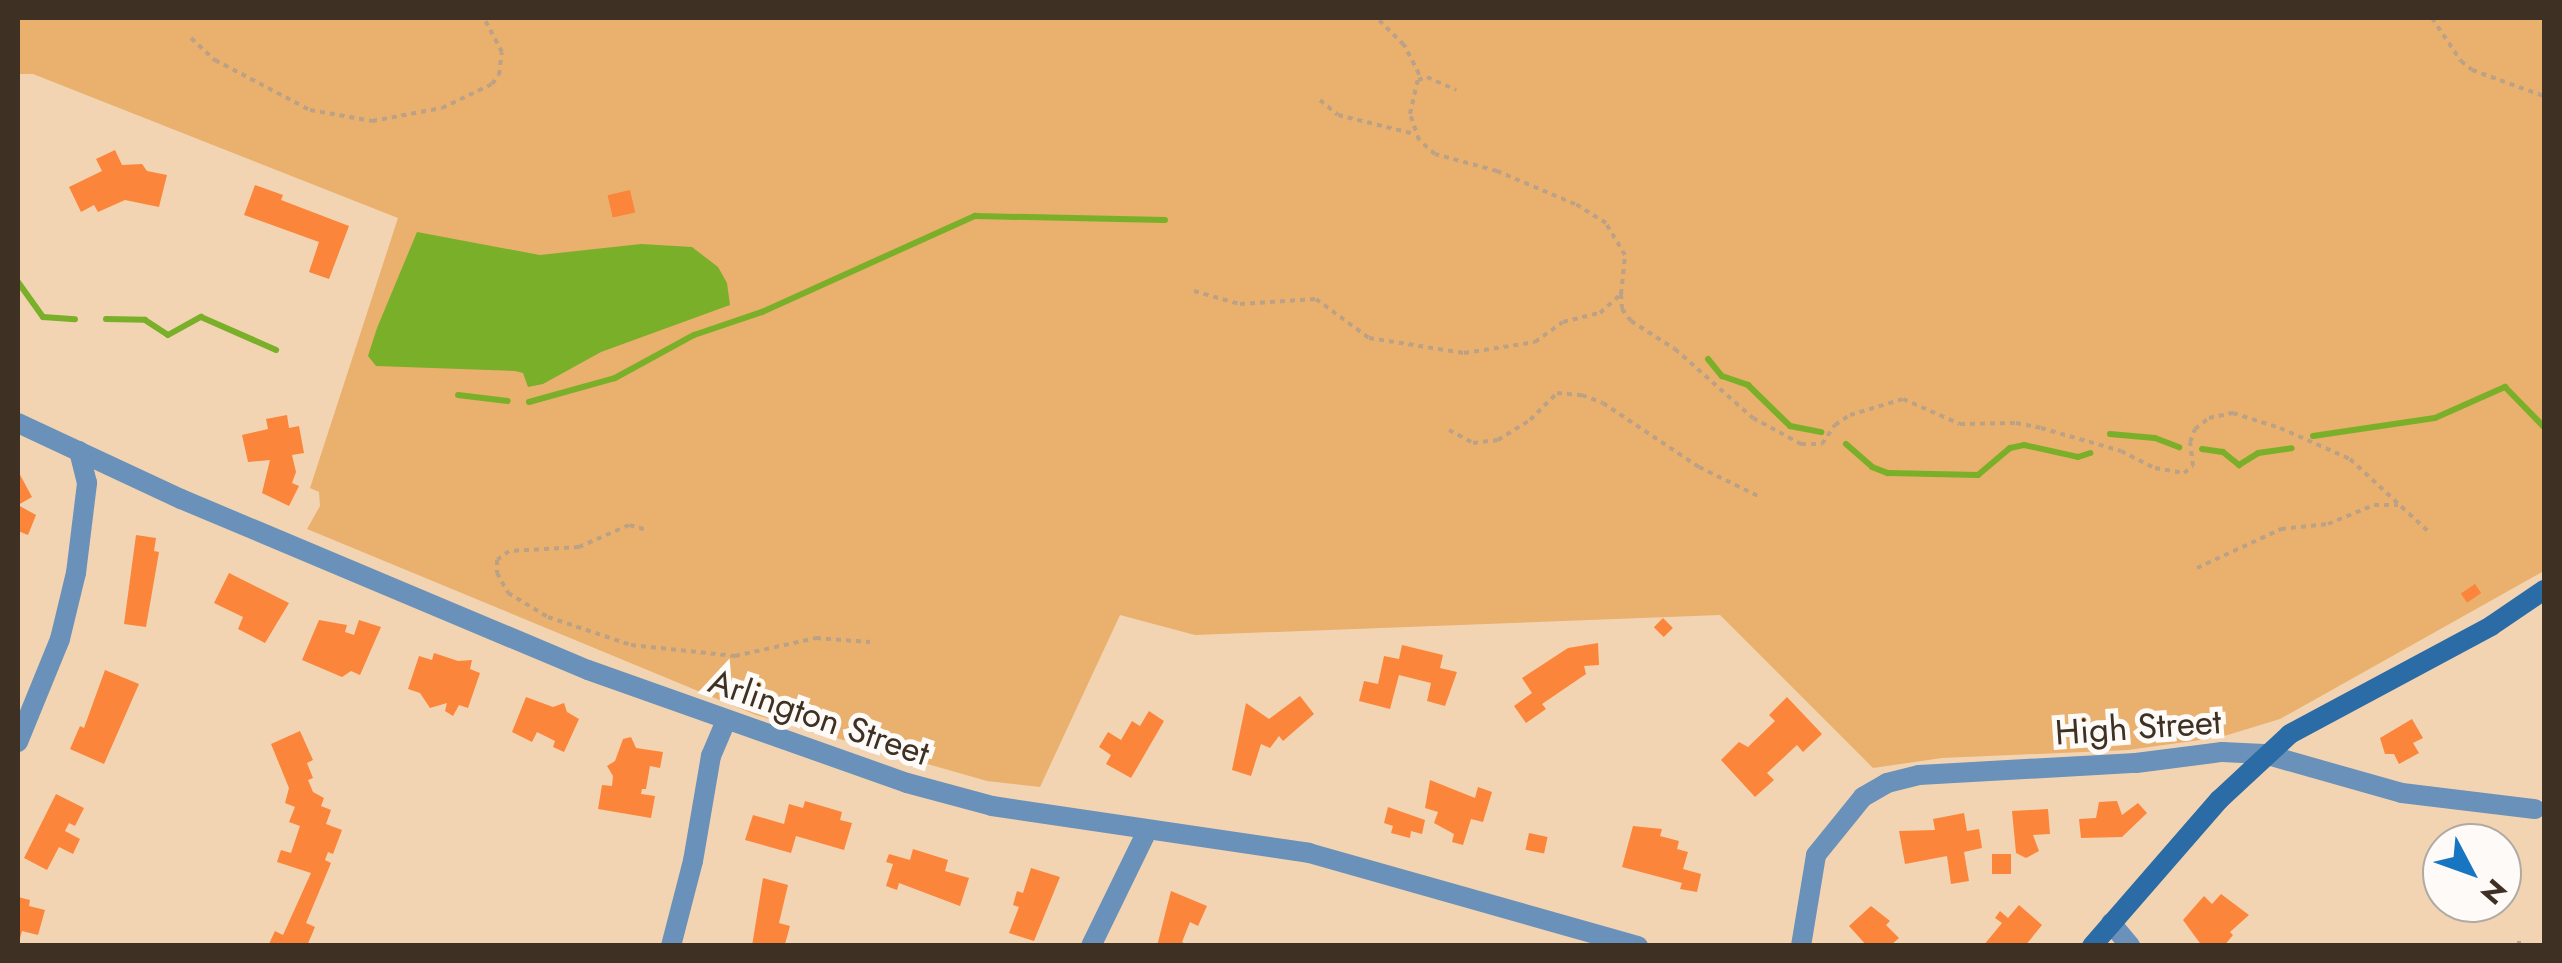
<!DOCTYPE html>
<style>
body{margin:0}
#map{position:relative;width:2562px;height:963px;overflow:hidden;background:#f3d4b2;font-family:Jost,sans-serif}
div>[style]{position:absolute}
.green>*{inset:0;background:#eab06d}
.water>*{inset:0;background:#7aaf2a}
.stream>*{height:6px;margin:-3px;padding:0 3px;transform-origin:3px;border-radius:3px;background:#7aaf2a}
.building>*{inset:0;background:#fb853a;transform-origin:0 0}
.path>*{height:4px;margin-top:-2px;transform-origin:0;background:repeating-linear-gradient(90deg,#bba186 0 5px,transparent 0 10px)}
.street>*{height:20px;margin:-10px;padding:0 10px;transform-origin:10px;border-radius:10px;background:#6991b9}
.secondary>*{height:20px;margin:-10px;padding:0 10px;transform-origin:10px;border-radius:10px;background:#2b6ba6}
span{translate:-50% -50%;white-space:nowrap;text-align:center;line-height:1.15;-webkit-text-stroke:10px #fdfaf7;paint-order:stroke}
.street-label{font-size:35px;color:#3e3124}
.frame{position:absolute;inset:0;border:20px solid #3e3124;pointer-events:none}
.north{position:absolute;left:2422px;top:823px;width:100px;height:100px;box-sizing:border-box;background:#fdfaf7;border:2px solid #b1aaa3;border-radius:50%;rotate:131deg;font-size:28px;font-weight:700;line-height:40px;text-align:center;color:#3e3124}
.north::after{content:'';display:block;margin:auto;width:35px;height:45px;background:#1775c2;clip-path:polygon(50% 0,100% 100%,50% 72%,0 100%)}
</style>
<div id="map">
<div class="green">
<div style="clip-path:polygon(18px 18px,2544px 18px,2544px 571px,2280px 719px,2221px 737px,2128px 750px,1942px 758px,1873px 768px,1720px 615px,1195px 635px,1120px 615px,1040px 787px,987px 781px,756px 715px,307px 529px,320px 506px,319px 492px,310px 488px,398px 218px,33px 74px,18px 74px)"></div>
</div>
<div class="water">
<div style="clip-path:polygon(417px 232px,540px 255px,641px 244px,692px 247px,718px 267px,727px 283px,730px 305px,601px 352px,543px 384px,528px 387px,523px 373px,515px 371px,376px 366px,368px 356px,377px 328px)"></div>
</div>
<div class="stream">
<div style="left:18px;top:282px;width:43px;rotate:54.5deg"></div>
<div style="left:43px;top:317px;width:32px;rotate:4deg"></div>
<div style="left:106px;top:319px;width:39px;rotate:1deg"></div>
<div style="left:145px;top:320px;width:27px;rotate:33deg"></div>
<div style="left:168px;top:335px;width:38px;rotate:-29deg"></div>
<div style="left:201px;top:317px;width:82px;rotate:23.7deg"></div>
<div style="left:1708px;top:359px;width:22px;rotate:51deg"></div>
<div style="left:1722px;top:376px;width:28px;rotate:19deg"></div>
<div style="left:1748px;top:385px;width:59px;rotate:44.3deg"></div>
<div style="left:1790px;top:426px;width:32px;rotate:11deg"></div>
<div style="left:458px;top:395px;width:50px;rotate:6.8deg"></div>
<div style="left:529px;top:402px;width:89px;rotate:-15.6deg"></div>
<div style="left:615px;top:378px;width:90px;rotate:-28.6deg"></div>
<div style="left:694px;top:335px;width:72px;rotate:-18.7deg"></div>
<div style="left:762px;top:312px;width:234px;rotate:-24.3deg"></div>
<div style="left:975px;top:216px;width:190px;rotate:1.2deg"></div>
<div style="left:2110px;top:434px;width:45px;rotate:5.1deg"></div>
<div style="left:2155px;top:438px;width:26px;rotate:21deg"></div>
<div style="left:2313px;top:436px;width:123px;rotate:-8.4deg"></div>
<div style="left:2435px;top:418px;width:77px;rotate:-23.9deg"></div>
<div style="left:2505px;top:387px;width:56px;rotate:45.7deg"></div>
<div style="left:1846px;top:444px;width:35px;rotate:41deg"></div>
<div style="left:1872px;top:467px;width:17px;rotate:21deg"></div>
<div style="left:1888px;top:473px;width:90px;rotate:1.3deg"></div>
<div style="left:1978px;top:475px;width:42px;rotate:-40.2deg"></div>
<div style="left:2010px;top:448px;width:14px;rotate:-12deg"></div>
<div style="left:2024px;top:445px;width:55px;rotate:12.5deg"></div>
<div style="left:2078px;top:457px;width:13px;rotate:-18deg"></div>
<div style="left:2202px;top:449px;width:21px;rotate:8deg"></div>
<div style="left:2223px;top:452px;width:21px;rotate:39deg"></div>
<div style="left:2239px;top:465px;width:22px;rotate:-32deg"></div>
<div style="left:2258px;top:453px;width:34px;rotate:-8deg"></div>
</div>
<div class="building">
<div style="clip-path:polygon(115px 150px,122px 165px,142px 164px,147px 171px,167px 175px,159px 207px,125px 200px,98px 212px,94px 205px,81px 212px,69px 187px,102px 171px,96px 159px)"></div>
<div style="clip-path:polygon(255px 185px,283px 195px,281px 200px,349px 226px,329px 279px,309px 272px,319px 242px,244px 215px)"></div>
<div style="left:630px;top:190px;width:23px;height:23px;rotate:77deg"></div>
<div style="clip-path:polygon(287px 415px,289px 428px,299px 426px,304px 453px,292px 455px,296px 472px,292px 483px,299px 486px,289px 506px,262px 493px,270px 460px,248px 462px,242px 435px,268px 429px,266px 419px)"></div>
<div style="clip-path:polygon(18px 471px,32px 497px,18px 505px,36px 515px,28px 535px,18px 531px)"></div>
<div style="clip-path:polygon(136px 535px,156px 538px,154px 551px,159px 552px,146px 627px,124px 624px)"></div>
<div style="clip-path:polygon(229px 573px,289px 603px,265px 643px,238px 629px,243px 617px,214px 603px)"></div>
<div style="left:2475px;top:584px;width:11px;height:17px;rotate:56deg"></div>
<div style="left:1663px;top:618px;width:14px;height:13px;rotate:45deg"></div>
<div style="clip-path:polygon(319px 620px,347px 625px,345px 632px,354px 635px,359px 620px,381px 627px,360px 675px,351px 671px,342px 677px,302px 660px)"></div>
<div style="clip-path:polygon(1598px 643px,1599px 665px,1584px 666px,1586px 674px,1542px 704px,1546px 709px,1526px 723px,1514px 706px,1532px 693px,1522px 678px,1568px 648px)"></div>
<div style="clip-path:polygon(1402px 645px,1443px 655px,1440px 668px,1457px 672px,1445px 706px,1427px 701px,1431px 683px,1399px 675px,1390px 709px,1359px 701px,1364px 681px,1378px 684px,1384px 656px,1399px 659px)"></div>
<div style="clip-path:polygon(434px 653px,458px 661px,472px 660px,470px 669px,480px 673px,468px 708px,459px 705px,453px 716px,445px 711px,447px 703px,430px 708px,420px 693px,408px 689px,419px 656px,432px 660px)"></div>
<div style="clip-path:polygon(105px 670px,139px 684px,104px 764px,70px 749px,80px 726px,84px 728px)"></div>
<div style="clip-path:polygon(1300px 696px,1314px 714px,1283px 741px,1279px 736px,1270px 748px,1261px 744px,1251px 776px,1232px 770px,1246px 703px,1269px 719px)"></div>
<div style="clip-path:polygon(526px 697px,553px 707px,564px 703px,567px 712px,579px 719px,564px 752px,553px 747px,555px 741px,537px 732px,532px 742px,512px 732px)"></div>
<div style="clip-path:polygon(1787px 697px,1822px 734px,1803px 752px,1797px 745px,1767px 773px,1774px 780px,1755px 797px,1721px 760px,1739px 742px,1748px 747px,1775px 721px,1769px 715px)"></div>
<div style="clip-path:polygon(1149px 711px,1164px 721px,1131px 778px,1106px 764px,1111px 755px,1099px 747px,1108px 732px,1121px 740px,1132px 721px,1140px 726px)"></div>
<div style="clip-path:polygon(2412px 719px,2423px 738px,2413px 743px,2419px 753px,2399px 764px,2394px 754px,2385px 754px,2380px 738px)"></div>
<div style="clip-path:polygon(300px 731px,313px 760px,307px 763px,313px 778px,308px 780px,313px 792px,324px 798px,321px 806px,331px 810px,326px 824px,342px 830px,333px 854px,328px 852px,325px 860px,331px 863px,306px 923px,315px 927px,307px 946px,268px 946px,275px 931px,283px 935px,311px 873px,277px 862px,281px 850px,291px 853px,300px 826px,289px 822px,295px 807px,285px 803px,289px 788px,271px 744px)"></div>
<div style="clip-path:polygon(631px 737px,636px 748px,663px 752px,660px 768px,650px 766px,646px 789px,642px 789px,641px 794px,655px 796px,651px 818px,598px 809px,602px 785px,612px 786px,613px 776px,607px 766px,615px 761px,623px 739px)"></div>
<div style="clip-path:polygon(1430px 780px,1475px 798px,1478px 787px,1492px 792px,1483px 822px,1471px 819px,1463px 845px,1452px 842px,1454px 834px,1434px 823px,1438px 812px,1425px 808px)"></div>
<div style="clip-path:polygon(56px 794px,84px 808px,75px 826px,69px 823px,65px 831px,80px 839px,73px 854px,59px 847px,47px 870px,24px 858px)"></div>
<div style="clip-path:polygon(805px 801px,842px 812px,840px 820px,852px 823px,844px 850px,796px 836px,791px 853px,745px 840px,753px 815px,784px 824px,789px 804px,803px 808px)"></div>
<div style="clip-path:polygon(2117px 801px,2122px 815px,2138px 803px,2147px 813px,2122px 837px,2081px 838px,2079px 819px,2096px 818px,2099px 802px)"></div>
<div style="clip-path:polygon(1388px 807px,1425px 820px,1422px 834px,1411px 831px,1410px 838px,1391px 833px,1393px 826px,1384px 823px)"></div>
<div style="clip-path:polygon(2048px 809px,2050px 834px,2033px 835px,2039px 851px,2026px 858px,2016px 853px,2012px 811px)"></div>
<div style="clip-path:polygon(1964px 813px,1967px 831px,1979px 829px,1982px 848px,1964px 852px,1969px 881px,1951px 884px,1947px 856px,1905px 864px,1899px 831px,1935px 830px,1933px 819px)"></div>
<div style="clip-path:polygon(1633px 826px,1662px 829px,1660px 836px,1679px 841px,1677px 849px,1688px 852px,1683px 869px,1701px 874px,1697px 892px,1680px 889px,1682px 883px,1622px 867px)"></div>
<div style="left:1529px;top:833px;width:19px;height:17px;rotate:12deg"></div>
<div style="clip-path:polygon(913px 849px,948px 860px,945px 871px,969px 878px,960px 906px,899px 883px,897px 890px,886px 886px,893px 864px,886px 862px,889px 854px,910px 860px)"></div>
<div style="left:2011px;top:854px;width:20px;height:19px;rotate:90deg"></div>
<div style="clip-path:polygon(1031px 868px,1060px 877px,1034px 941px,1009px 933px,1019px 907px,1013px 905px,1017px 891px,1023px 893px)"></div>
<div style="clip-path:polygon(763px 878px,788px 885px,779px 923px,790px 926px,785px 944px,752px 946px)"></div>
<div style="clip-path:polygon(1171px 891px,1207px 906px,1198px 926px,1190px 922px,1182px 942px,1189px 946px,1157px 946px)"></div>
<div style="clip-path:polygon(2221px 894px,2249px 915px,2230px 932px,2233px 935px,2224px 946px,2202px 946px,2183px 920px,2204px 896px,2212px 904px)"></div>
<div style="clip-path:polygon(18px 897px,30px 900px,29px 906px,45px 910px,38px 935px,22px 931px,19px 942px)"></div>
<div style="clip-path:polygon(2019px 905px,2042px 925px,2025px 946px,1983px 946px,2002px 923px,1995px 918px,2000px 911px,2008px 918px)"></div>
<div style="clip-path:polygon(1871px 906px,1890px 921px,1886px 925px,1899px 938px,1890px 946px,1867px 946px,1849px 926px)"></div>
</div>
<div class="path">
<div style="left:2432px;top:18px;width:52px;rotate:56deg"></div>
<div style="left:2461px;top:61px;width:14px;rotate:39deg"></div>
<div style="left:2472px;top:70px;width:77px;rotate:19.9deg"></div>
<div style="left:191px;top:38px;width:33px;rotate:43deg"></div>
<div style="left:215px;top:60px;width:107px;rotate:27.8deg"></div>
<div style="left:310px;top:110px;width:63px;rotate:10.1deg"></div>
<div style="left:372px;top:121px;width:71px;rotate:-10.5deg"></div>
<div style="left:442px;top:108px;width:55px;rotate:-25.6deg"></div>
<div style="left:492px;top:84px;width:11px;rotate:-52deg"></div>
<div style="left:499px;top:75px;width:23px;rotate:-83deg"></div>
<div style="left:502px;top:52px;width:38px;rotate:-118deg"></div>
<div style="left:1418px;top:80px;width:9px;rotate:-18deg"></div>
<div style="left:1427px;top:77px;width:32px;rotate:24deg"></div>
<div style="left:1320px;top:100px;width:23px;rotate:40deg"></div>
<div style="left:1338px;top:115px;width:79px;rotate:13.9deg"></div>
<div style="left:1194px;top:291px;width:48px;rotate:15.8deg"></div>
<div style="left:1240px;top:304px;width:76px;rotate:-3.8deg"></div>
<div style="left:1316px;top:299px;width:66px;rotate:36.3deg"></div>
<div style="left:1369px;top:338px;width:96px;rotate:9deg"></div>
<div style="left:1464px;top:353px;width:72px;rotate:-8.8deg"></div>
<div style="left:1535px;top:342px;width:34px;rotate:-36deg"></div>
<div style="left:1563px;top:322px;width:38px;rotate:-14deg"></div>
<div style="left:1600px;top:313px;width:28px;rotate:-42deg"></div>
<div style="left:1621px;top:294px;width:39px;rotate:-84deg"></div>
<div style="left:1625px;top:255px;width:37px;rotate:-121deg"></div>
<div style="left:1606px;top:223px;width:36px;rotate:-148deg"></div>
<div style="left:1575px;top:204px;width:85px;rotate:-157.1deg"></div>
<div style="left:1497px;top:171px;width:64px;rotate:-164.7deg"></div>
<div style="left:1435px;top:154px;width:21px;rotate:-139deg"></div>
<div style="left:1419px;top:140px;width:28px;rotate:-109deg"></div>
<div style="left:1410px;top:114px;width:41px;rotate:-77.3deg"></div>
<div style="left:1419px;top:74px;width:33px;rotate:-117deg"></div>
<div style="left:1404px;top:45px;width:38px;rotate:-135deg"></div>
<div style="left:1621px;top:294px;width:15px;rotate:86deg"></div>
<div style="left:1622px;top:309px;width:15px;rotate:53deg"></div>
<div style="left:1631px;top:321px;width:52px;rotate:32.5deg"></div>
<div style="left:1675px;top:349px;width:104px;rotate:41.5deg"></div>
<div style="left:1753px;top:418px;width:55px;rotate:28.4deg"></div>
<div style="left:1801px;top:444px;width:21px"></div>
<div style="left:1822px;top:444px;width:23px;rotate:-56deg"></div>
<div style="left:1835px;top:425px;width:18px;rotate:-34deg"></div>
<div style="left:1850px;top:415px;width:55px;rotate:-16.8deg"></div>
<div style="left:1903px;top:399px;width:62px;rotate:23.7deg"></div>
<div style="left:1960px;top:424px;width:56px;rotate:-1deg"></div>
<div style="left:2016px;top:423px;width:25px;rotate:11deg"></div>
<div style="left:2041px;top:428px;width:83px;rotate:16deg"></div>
<div style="left:2121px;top:451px;width:38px;rotate:27deg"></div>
<div style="left:2155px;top:468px;width:29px;rotate:10deg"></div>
<div style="left:2184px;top:473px;width:11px;rotate:-38deg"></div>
<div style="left:2193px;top:466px;width:24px;rotate:-97deg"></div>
<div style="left:2190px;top:442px;width:14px;rotate:-69deg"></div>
<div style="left:2195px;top:429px;width:18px;rotate:-38deg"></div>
<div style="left:2209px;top:418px;width:25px;rotate:-12deg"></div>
<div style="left:2233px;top:413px;width:49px;rotate:17.7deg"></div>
<div style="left:2280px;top:428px;width:77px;rotate:23.9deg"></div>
<div style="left:2350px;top:459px;width:109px;rotate:42.8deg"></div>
<div style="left:1449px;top:430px;width:27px;rotate:28deg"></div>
<div style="left:1473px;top:443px;width:25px;rotate:-7deg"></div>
<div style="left:1498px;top:440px;width:38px;rotate:-32deg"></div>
<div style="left:1530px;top:420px;width:38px;rotate:-45deg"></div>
<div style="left:1557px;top:393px;width:25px;rotate:5deg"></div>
<div style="left:1582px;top:395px;width:22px;rotate:21deg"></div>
<div style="left:1603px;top:403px;width:115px;rotate:33.7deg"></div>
<div style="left:1699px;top:467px;width:68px;rotate:26.2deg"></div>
<div style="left:644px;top:529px;width:16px;rotate:-165deg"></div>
<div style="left:629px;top:525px;width:55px;rotate:156.3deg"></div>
<div style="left:579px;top:547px;width:70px;rotate:176.7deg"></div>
<div style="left:509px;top:551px;width:15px;rotate:143deg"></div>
<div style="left:497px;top:560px;width:13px;rotate:90deg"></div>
<div style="left:497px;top:573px;width:23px;rotate:61deg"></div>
<div style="left:508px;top:593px;width:47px;rotate:31deg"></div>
<div style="left:548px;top:617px;width:88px;rotate:18.6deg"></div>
<div style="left:631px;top:645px;width:105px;rotate:6deg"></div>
<div style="left:735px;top:656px;width:83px;rotate:-12.5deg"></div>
<div style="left:816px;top:638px;width:54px;rotate:4.2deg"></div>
<div style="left:2197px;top:568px;width:93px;rotate:-24.9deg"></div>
<div style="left:2281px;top:529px;width:47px;rotate:-6.1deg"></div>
<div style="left:2328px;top:524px;width:50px;rotate:-22.4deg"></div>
<div style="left:2374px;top:505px;width:24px"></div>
<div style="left:2519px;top:946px;width:8px;rotate:-90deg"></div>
</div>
<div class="street">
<div style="left:18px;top:423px;width:180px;rotate:25deg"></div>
<div style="left:181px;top:499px;width:441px;rotate:22.8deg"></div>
<div style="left:588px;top:670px;width:338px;rotate:19.5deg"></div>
<div style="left:907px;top:783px;width:88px;rotate:15.1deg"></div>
<div style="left:992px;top:806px;width:320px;rotate:8.4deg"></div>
<div style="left:1309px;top:853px;width:342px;rotate:15.8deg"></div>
<div style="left:18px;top:742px;width:111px;rotate:-67.8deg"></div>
<div style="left:60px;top:639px;width:68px;rotate:-76.4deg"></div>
<div style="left:76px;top:573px;width:91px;rotate:-83deg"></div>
<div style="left:87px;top:483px;width:33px;rotate:-104deg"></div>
<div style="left:2111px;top:923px;width:30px;rotate:50deg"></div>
<div style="left:671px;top:946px;width:88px;rotate:-75.5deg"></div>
<div style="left:693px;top:861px;width:107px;rotate:-80.3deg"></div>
<div style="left:711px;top:756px;width:38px;rotate:-67deg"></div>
<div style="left:1091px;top:946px;width:128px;rotate:-64deg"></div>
<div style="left:1801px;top:946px;width:92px;rotate:-80.6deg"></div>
<div style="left:1816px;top:855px;width:75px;rotate:-51deg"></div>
<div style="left:1863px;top:797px;width:28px;rotate:-30deg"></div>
<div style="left:1887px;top:783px;width:33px;rotate:-14deg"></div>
<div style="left:1919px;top:775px;width:217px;rotate:-3.2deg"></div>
<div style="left:2136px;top:763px;width:87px;rotate:-7.3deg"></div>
<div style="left:2222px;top:752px;width:42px;rotate:2.7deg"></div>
<div style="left:2264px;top:754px;width:143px;rotate:15.8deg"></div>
<div style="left:2402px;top:793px;width:134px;rotate:6.9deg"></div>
</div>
<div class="secondary">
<div style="left:2092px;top:946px;width:194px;rotate:-49deg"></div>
<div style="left:2219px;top:800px;width:97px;rotate:-42.9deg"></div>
<div style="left:2290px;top:734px;width:228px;rotate:-28.2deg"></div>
<div style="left:2491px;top:626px;width:64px;rotate:-34.2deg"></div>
</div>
<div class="street-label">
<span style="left:819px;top:717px;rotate:19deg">Arlington Street</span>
<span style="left:2138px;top:727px;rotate:-4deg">High Street</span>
</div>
<div class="frame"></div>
<div class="north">N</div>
</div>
